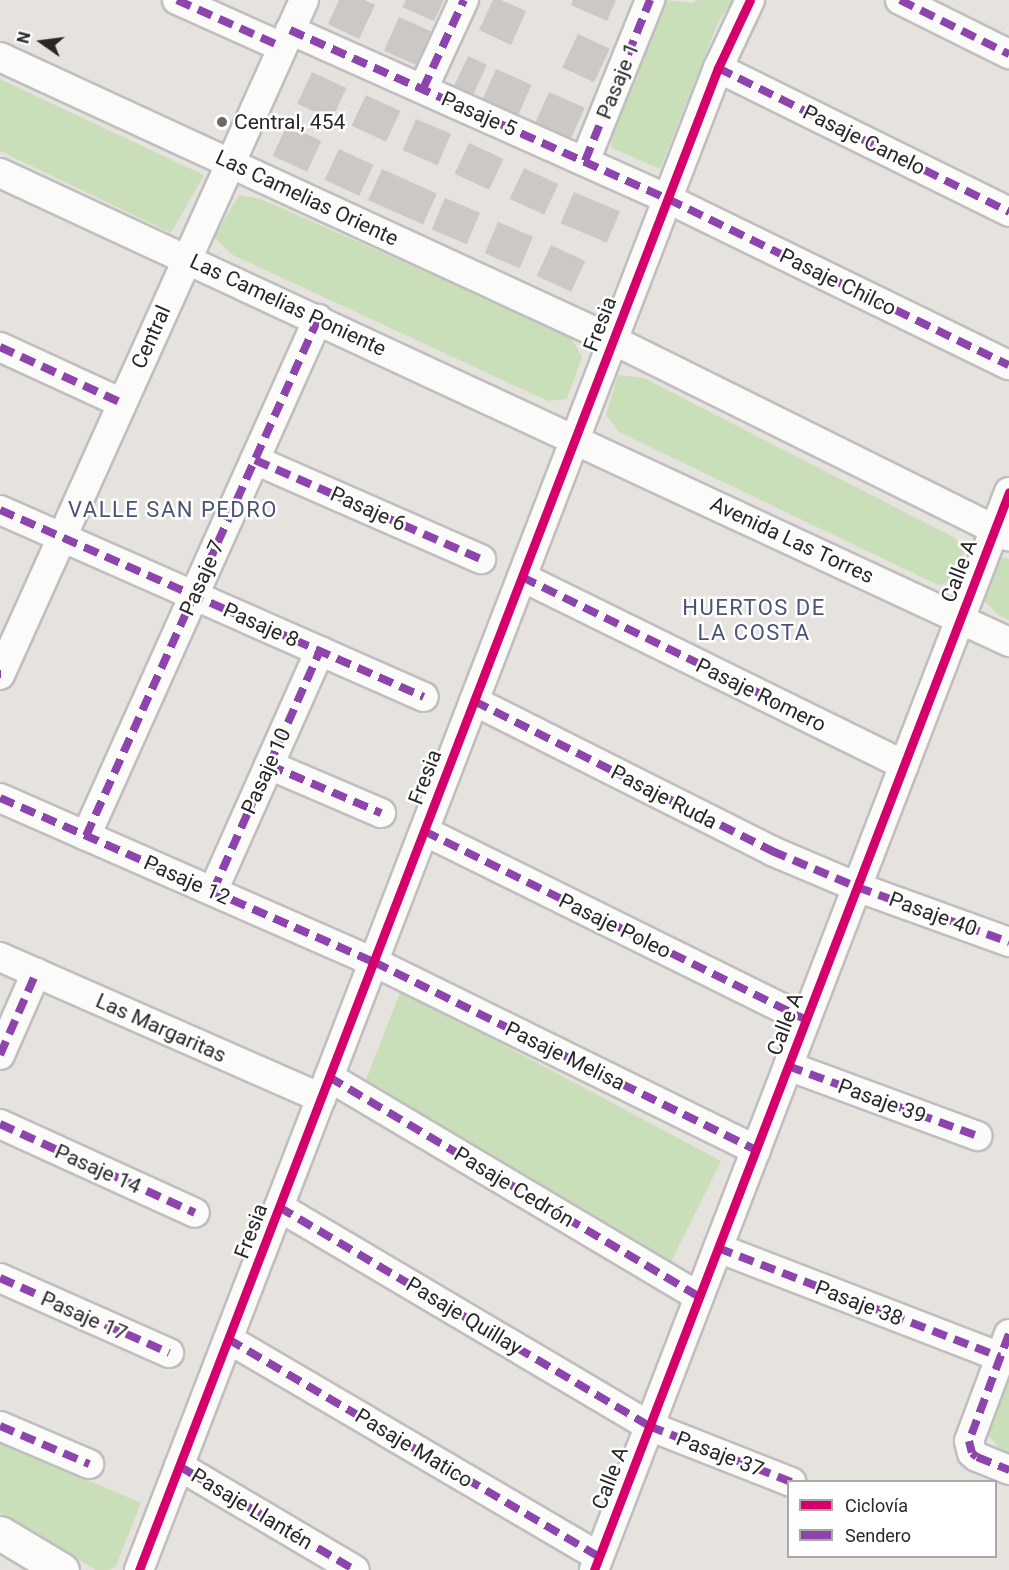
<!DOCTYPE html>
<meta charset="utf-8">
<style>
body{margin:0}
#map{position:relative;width:1009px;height:1570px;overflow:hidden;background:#e6e2de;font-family:Roboto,sans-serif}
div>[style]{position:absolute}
.green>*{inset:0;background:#c9dfb9}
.building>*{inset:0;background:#cbc8c5;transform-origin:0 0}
.roads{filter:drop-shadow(2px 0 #c0bebf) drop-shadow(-2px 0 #c0bebf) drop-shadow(0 2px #c0bebf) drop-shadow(0 -2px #c0bebf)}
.street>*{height:28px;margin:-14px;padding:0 14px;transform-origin:14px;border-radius:14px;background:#fbfbfa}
.secondary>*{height:33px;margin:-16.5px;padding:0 16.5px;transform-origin:16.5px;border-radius:16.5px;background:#fbfbfa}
.quiet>*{height:8px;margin-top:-4px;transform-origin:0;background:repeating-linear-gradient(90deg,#8e44ad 0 15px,transparent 0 23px)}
.cycleway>*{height:9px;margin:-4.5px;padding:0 4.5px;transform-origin:4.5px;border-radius:4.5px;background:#d6006c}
.dots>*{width:16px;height:16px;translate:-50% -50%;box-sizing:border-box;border:3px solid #fff;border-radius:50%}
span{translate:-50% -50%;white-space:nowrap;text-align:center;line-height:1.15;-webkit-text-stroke:5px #fff;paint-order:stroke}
.street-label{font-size:21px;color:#282828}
.poi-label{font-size:21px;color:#282828}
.left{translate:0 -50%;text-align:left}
.neighbourhood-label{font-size:22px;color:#4c5474;letter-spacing:1.5px}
.legend{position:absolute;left:787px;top:1480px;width:210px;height:78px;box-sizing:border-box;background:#fff;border:2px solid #a9a9a9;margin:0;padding:8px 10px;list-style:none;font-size:18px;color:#282828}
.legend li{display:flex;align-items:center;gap:12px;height:30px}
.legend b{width:30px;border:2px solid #a9a9a9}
.north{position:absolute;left:12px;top:12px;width:60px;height:60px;-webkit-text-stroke:4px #fff;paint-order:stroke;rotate:284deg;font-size:16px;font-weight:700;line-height:24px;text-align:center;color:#282828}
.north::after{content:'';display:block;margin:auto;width:21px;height:27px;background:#282828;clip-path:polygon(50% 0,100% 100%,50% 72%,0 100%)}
</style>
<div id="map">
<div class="green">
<div style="clip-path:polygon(666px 0,692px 3px,697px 0,733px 0,718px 23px,660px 169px,612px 148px,610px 137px)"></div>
<div style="clip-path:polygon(0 79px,204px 175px,171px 233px,0 151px)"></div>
<div style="clip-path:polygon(239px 195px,261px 199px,570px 335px,582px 357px,567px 399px,548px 401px,233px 255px,214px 237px)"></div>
<div style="clip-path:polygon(618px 375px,644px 378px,955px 538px,964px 553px,953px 581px,938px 585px,619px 432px,606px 415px)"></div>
<div style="clip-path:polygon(996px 556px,1009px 559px,1009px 620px,997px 614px,981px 597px)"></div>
<div style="clip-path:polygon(401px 990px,721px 1161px,669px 1266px,364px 1085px)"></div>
<div style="clip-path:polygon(1009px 1370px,1009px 1453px,999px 1449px,986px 1431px)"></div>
<div style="clip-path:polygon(0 1442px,141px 1503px,116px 1566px,109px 1570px,96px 1570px,0 1513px)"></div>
</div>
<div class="building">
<div style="clip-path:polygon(339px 0,364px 0,375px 5px,359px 39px,328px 24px)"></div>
<div style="clip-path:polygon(406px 0,444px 0,434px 21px,402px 7px)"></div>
<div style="clip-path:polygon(493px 0,501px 0,526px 11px,511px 45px,479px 30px)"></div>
<div style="clip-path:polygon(573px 0,616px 0,607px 21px,571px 5px)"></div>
<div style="left:399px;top:17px;width:35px;height:37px;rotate:24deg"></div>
<div style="left:578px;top:34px;width:35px;height:37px;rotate:25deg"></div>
<div style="left:468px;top:56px;width:21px;height:35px;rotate:25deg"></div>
<div style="left:496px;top:69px;width:39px;height:35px;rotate:24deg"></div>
<div style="left:312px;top:72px;width:38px;height:35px;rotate:25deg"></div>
<div style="left:549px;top:92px;width:39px;height:35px;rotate:24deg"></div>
<div style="left:366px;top:95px;width:38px;height:34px;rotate:25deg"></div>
<div style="left:416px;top:119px;width:38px;height:34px;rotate:23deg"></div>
<div style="left:287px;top:125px;width:38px;height:34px;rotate:25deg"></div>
<div style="left:469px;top:143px;width:38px;height:34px;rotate:25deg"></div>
<div style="left:339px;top:149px;width:38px;height:34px;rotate:25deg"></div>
<div style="left:524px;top:168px;width:38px;height:34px;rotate:25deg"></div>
<div style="left:382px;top:169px;width:60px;height:34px;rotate:24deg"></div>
<div style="left:574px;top:192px;width:50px;height:34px;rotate:23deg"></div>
<div style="left:445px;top:198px;width:38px;height:34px;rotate:23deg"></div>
<div style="left:498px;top:222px;width:38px;height:34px;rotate:23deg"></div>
<div style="left:551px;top:245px;width:38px;height:34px;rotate:25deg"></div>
</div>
<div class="roads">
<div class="street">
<div style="left:177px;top:0;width:115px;rotate:24.1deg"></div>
<div style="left:900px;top:0;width:122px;rotate:26.4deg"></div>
<div style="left:290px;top:30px;width:414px;rotate:24.1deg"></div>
<div style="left:668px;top:199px;width:379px;rotate:26deg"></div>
<div style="left:0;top:57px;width:675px;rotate:24.78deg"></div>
<div style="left:613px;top:340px;width:442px;rotate:26.4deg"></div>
<div style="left:718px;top:68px;width:325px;rotate:26.3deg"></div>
<div style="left:423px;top:89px;width:98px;rotate:-65.3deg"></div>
<div style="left:585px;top:161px;width:174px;rotate:-68deg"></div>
<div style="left:0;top:173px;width:1113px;rotate:24.93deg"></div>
<div style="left:0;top:347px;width:134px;rotate:24.7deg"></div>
<div style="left:255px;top:460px;width:247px;rotate:23.7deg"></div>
<div style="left:0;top:510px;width:463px;rotate:23.8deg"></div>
<div style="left:522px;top:577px;width:426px;rotate:26.2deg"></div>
<div style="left:0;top:675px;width:740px;rotate:-65.75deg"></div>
<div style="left:474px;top:701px;width:334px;rotate:26.7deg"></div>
<div style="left:772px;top:851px;width:92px;rotate:23deg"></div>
<div style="left:857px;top:887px;width:162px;rotate:19.9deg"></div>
<div style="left:269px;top:765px;width:122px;rotate:23.2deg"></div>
<div style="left:0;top:798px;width:408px;rotate:23.7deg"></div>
<div style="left:374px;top:962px;width:426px;rotate:26.2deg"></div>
<div style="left:424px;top:831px;width:426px;rotate:26.3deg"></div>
<div style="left:86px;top:836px;width:567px;rotate:-65.83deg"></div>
<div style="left:213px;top:891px;width:263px;rotate:-66deg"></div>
<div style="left:0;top:957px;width:351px;rotate:23.7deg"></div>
<div style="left:0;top:1055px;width:90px;rotate:-66.3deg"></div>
<div style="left:788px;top:1066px;width:202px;rotate:20.3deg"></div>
<div style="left:329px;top:1077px;width:430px;rotate:30.7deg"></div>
<div style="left:0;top:1124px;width:214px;rotate:24.5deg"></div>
<div style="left:279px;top:1207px;width:430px;rotate:30.6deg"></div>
<div style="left:649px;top:1426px;width:153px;rotate:21.5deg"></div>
<div style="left:718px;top:1248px;width:302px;rotate:21.1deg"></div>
<div style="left:0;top:1278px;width:185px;rotate:23.9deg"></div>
<div style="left:1009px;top:1334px;width:114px;rotate:110.5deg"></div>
<div style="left:969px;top:1441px;width:12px;rotate:76deg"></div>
<div style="left:972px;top:1453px;width:6px;rotate:39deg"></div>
<div style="left:977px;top:1457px;width:35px;rotate:22deg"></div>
<div style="left:228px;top:1339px;width:430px;rotate:30.4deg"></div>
<div style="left:0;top:1426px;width:97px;rotate:23.1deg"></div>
<div style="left:179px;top:1466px;width:204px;rotate:30.6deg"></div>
<div style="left:139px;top:1570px;width:1610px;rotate:-68.92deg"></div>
<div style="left:718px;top:68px;width:75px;rotate:-64.8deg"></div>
<div style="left:594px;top:1570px;width:1155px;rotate:-68.94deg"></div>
</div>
<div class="secondary">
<div style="left:0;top:1533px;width:72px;rotate:30.8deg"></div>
</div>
</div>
<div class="quiet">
<div style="left:177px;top:0;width:115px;rotate:24.1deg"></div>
<div style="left:900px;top:0;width:122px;rotate:26.4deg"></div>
<div style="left:290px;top:30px;width:414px;rotate:24.1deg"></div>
<div style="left:668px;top:199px;width:379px;rotate:26deg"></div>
<div style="left:718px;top:68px;width:325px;rotate:26.3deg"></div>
<div style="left:423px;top:89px;width:98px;rotate:-65.3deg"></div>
<div style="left:585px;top:161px;width:174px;rotate:-68deg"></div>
<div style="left:0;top:347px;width:134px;rotate:24.7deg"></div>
<div style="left:255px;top:460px;width:247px;rotate:23.7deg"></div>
<div style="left:0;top:510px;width:463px;rotate:23.8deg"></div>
<div style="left:522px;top:577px;width:316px;rotate:26.1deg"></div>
<div style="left:0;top:674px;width:1px"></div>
<div style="left:474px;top:701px;width:334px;rotate:26.7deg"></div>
<div style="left:772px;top:851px;width:92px;rotate:23deg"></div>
<div style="left:857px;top:887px;width:162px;rotate:19.9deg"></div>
<div style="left:269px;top:765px;width:122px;rotate:23.2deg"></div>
<div style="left:0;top:798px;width:408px;rotate:23.7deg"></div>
<div style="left:374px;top:962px;width:426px;rotate:26.2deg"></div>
<div style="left:424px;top:831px;width:426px;rotate:26.3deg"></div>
<div style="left:86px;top:836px;width:567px;rotate:-65.83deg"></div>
<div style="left:213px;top:891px;width:263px;rotate:-66deg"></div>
<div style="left:0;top:1055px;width:90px;rotate:-66.3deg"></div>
<div style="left:788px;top:1066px;width:202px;rotate:20.3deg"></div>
<div style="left:329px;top:1077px;width:430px;rotate:30.7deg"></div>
<div style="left:0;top:1124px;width:214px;rotate:24.5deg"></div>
<div style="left:279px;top:1207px;width:430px;rotate:30.6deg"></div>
<div style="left:649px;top:1426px;width:153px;rotate:21.5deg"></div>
<div style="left:718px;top:1248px;width:302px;rotate:21.1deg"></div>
<div style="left:0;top:1278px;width:185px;rotate:23.9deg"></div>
<div style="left:1009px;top:1334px;width:114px;rotate:110.5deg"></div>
<div style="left:969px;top:1441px;width:12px;rotate:76deg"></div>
<div style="left:972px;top:1453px;width:6px;rotate:39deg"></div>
<div style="left:977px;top:1457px;width:35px;rotate:22deg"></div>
<div style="left:228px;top:1339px;width:430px;rotate:30.4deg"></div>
<div style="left:0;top:1426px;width:97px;rotate:23.1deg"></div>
<div style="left:179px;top:1466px;width:204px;rotate:30.6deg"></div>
</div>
<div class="cycleway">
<div style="left:139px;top:1570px;width:1610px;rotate:-68.92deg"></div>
<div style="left:718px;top:68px;width:75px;rotate:-64.8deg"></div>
<div style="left:594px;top:1570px;width:1155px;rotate:-68.94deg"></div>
</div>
<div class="dots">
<div style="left:222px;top:122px;background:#6a6968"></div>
</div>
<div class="street-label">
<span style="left:618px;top:81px;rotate:-68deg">Pasaje 1</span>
<span style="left:479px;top:114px;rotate:24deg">Pasaje 5</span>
<span style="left:864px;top:140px;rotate:26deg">Pasaje Canelo</span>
<span style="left:307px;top:198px;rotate:25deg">Las Camelias Oriente</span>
<span style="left:838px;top:282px;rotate:26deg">Pasaje Chilco</span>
<span style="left:288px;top:305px;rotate:25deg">Las Camelias Poniente</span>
<span style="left:600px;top:324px;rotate:-69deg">Fresia</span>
<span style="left:151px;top:337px;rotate:-66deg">Central</span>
<span style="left:368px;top:509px;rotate:24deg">Pasaje 6</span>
<span style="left:792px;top:540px;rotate:25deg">Avenida Las Torres</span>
<span style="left:959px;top:571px;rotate:-69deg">Calle A</span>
<span style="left:202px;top:578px;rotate:-66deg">Pasaje 7</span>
<span style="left:261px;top:625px;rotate:24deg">Pasaje 8</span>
<span style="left:761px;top:695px;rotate:26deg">Pasaje Romero</span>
<span style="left:266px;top:771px;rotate:-66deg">Pasaje 10</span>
<span style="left:425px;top:777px;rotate:-69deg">Fresia</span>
<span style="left:664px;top:797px;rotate:27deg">Pasaje Ruda</span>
<span style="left:187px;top:880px;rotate:24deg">Pasaje 12</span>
<span style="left:933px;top:914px;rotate:20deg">Pasaje 40</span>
<span style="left:615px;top:926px;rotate:26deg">Pasaje Poleo</span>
<span style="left:785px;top:1024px;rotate:-69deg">Calle A</span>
<span style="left:161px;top:1028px;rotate:24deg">Las Margaritas</span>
<span style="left:565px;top:1056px;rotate:26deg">Pasaje Melisa</span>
<span style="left:882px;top:1101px;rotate:20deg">Pasaje 39</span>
<span style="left:98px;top:1169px;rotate:24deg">Pasaje 14</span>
<span style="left:514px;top:1187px;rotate:31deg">Pasaje Cedrón</span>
<span style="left:251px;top:1231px;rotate:-69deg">Fresia</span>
<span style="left:859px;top:1303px;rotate:21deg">Pasaje 38</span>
<span style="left:84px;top:1316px;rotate:24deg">Pasaje 17</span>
<span style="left:464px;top:1316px;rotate:31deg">Pasaje Quillay</span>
<span style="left:414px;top:1448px;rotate:31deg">Pasaje Matico</span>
<span style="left:720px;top:1454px;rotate:21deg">Pasaje 37</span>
<span style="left:610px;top:1478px;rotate:-69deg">Calle A</span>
<span style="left:252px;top:1509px;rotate:31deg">Pasaje Llantén</span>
</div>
<div class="poi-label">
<span class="left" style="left:234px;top:122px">Central, 454</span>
</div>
<div class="neighbourhood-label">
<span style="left:173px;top:510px">VALLE SAN PEDRO</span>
<span style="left:754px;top:620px">HUERTOS DE<br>LA COSTA</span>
</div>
<ul class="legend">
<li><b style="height:8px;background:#d6006c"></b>Ciclovía</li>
<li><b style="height:8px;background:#8e44ad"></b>Sendero</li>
</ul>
<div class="north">N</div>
</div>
